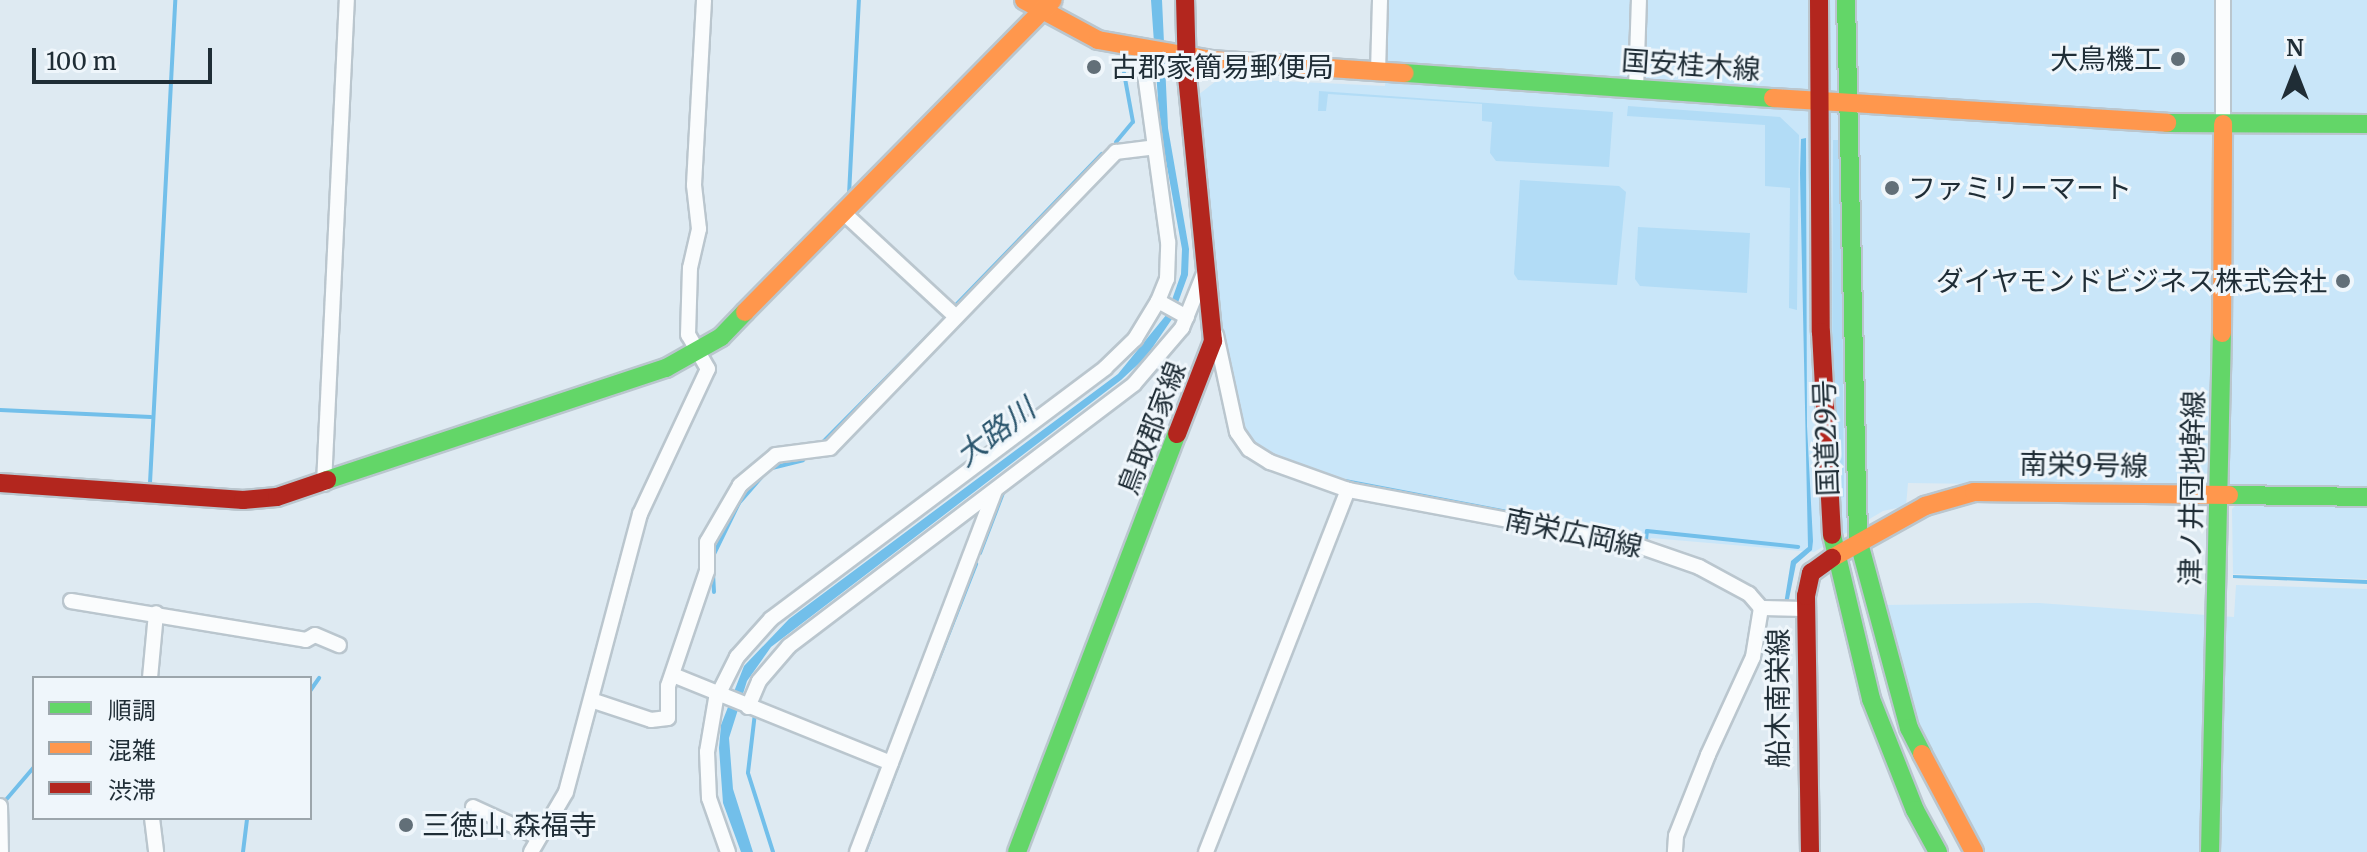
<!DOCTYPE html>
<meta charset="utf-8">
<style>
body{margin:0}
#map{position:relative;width:2367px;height:852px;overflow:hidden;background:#deeaf2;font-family:Merriweather,"Noto Sans JP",serif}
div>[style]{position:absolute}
.built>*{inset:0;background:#c9e6f9}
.green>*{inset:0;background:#b2dcf6}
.water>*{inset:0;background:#72bfea}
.stream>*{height:4px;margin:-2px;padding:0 2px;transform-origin:2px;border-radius:2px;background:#72bfea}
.roads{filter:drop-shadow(2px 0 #bac6ce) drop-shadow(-2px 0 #bac6ce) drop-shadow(0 2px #bac6ce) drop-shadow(0 -2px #bac6ce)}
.street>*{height:14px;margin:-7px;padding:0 7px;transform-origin:7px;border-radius:7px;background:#fafcfd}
.fast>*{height:18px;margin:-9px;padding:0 9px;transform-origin:9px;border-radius:9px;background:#63d668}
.slow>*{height:18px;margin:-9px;padding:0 9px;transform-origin:9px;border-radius:9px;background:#ff974d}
.jam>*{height:18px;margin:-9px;padding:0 9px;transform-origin:9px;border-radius:9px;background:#b3261e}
.dots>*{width:22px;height:22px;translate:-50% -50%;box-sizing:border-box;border:4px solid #eff6fb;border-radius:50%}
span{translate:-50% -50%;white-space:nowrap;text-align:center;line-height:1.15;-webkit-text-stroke:6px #eff6fb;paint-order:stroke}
.poi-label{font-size:28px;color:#1f2d36}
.right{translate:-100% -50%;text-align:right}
.left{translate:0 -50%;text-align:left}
.street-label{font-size:28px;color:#1f2d36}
.water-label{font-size:30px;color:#29546c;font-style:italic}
.legend{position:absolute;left:32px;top:676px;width:280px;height:144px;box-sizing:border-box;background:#eff6fb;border:2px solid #9ca6ac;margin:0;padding:10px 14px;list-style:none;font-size:24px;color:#1f2d36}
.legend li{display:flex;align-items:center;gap:16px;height:40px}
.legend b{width:40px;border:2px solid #9ca6ac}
.north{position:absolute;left:2255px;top:32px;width:80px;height:80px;-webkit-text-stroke:6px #eff6fb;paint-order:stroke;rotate:0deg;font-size:22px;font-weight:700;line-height:32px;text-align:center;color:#1f2d36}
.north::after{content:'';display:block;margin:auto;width:28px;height:36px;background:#1f2d36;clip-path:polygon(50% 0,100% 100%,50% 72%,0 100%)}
.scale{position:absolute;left:32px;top:48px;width:180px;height:36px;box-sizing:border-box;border:4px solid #1f2d36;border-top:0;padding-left:10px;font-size:24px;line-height:28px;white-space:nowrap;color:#1f2d36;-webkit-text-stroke:6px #eff6fb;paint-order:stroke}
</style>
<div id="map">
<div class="built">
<div style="clip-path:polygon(1388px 0,2367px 0,2367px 489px,1908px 483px,1906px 506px,1883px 511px,1814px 552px,1651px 538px,1647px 545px,1295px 471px,1245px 440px,1226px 379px,1198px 95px,1220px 78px,1385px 86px)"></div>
<div style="clip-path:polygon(2239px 502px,2367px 504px,2367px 579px,2233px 574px,2232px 509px)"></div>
<div style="clip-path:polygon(2236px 585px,2367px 589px,2367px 852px,1980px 852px,1911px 706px,1882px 605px,2039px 603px,2234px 617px)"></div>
</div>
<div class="green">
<div style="clip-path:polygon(1319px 91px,1613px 112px,1609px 167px,1496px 161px,1490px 153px,1492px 122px,1482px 121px,1482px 104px,1328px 94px,1326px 111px,1318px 111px)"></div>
<div style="clip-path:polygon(1628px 106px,1780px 117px,1799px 135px,1797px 310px,1789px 308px,1790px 188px,1765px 186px,1765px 125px,1627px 116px)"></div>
<div style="clip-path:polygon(1833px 140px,1841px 140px,1844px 497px,1838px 498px,1832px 425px)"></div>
<div style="clip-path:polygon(1520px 180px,1619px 186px,1626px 192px,1617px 285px,1518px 280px,1514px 274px)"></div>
<div style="clip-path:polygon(1638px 227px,1750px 233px,1747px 293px,1640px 286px,1635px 279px)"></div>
</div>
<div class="water">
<div style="clip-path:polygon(1151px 0,1162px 0,1168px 128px,1189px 249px,1188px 275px,1172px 319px,1146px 357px,1121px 380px,771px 647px,747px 681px,729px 738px,733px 789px,753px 852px,741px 852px,723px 803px,719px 748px,721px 725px,744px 666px,789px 619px,1118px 374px,1167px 314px,1181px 274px,1182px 249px,1160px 128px)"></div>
<div style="clip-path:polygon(1806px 138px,1807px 426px,1813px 541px,1812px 550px,1796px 564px,1788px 604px,1784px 604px,1791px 561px,1808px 547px,1800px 173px,1801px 139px)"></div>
<div style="clip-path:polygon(2233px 575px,2367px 580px,2367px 584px,2233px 578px)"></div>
</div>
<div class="stream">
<div style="left:1116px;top:142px;width:26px;rotate:-50deg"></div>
<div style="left:1133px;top:122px;width:50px;rotate:-100.4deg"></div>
<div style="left:849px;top:195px;width:195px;rotate:-87.1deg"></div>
<div style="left:956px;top:305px;width:210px;rotate:-46deg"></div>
<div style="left:0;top:410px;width:151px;rotate:2.7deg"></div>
<div style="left:824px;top:441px;width:162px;rotate:-45.3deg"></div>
<div style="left:772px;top:468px;width:32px;rotate:-14deg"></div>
<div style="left:1345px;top:481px;width:277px;rotate:10.8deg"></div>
<div style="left:150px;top:483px;width:484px;rotate:-87deg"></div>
<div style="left:1630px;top:536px;width:16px;rotate:14deg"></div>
<div style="left:1646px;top:540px;width:9px;rotate:-84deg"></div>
<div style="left:1647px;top:531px;width:152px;rotate:6deg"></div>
<div style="left:980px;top:553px;width:70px;rotate:-69deg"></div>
<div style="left:713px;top:556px;width:59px;rotate:-63.9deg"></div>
<div style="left:739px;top:503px;width:40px;rotate:-49deg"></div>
<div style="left:713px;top:573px;width:19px;rotate:87deg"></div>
<div style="left:930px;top:681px;width:126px;rotate:-68.5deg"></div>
<div style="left:310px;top:691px;width:16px;rotate:-55deg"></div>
<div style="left:755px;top:713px;width:60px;rotate:96.7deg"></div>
<div style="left:748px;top:773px;width:83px;rotate:72.4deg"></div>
<div style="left:5px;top:801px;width:45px;rotate:-49.5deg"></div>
<div style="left:243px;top:852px;width:34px;rotate:-83deg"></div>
<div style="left:865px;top:852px;width:113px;rotate:-69.3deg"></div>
</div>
<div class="roads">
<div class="street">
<div style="left:2223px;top:0;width:124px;rotate:90deg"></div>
<div style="left:1378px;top:72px;width:72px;rotate:-88.4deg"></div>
<div style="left:1636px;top:89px;width:89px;rotate:-88.1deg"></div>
<div style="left:846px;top:215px;width:147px;rotate:42.8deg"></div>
<div style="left:1158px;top:301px;width:33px;rotate:29deg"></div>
<div style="left:1216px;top:335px;width:99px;rotate:77.8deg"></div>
<div style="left:1237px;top:432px;width:21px;rotate:55deg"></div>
<div style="left:1249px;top:449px;width:25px;rotate:32deg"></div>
<div style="left:1270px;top:462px;width:83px;rotate:19.7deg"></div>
<div style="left:1348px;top:490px;width:284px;rotate:10.6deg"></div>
<div style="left:1627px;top:542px;width:76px;rotate:19.1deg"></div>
<div style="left:1699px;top:567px;width:57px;rotate:28.4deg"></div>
<div style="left:1749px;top:594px;width:18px;rotate:49deg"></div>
<div style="left:1761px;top:608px;width:50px;rotate:99.3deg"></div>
<div style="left:1753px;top:657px;width:108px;rotate:114.7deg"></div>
<div style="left:1708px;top:755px;width:87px;rotate:111.6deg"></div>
<div style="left:1676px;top:836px;width:16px;rotate:94deg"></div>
<div style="left:324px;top:484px;width:485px;rotate:-87.3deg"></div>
<div style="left:71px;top:601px;width:238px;rotate:9.4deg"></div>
<div style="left:306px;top:640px;width:10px;rotate:-29deg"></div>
<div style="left:315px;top:635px;width:26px;rotate:23deg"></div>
<div style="left:1761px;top:608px;width:45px;rotate:1.3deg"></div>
<div style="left:673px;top:675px;width:235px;rotate:22deg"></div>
<div style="left:150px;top:678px;width:65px;rotate:-84.7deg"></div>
<div style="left:591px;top:700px;width:63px;rotate:18.4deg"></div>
<div style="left:651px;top:720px;width:17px;rotate:-7deg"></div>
<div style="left:668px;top:718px;width:32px;rotate:-90deg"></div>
<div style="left:668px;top:686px;width:121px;rotate:-71.3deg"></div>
<div style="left:707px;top:571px;width:29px;rotate:-90deg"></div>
<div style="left:707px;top:542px;width:66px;rotate:-59.9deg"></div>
<div style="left:740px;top:485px;width:47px;rotate:-39.8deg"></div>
<div style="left:776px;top:455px;width:54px;rotate:-7.4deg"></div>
<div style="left:830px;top:448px;width:412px;rotate:-46deg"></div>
<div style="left:1116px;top:152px;width:38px;rotate:-7deg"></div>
<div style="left:748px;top:707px;width:28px;rotate:-67deg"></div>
<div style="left:759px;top:681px;width:46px;rotate:-49.4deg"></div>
<div style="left:789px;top:646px;width:433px;rotate:-37.2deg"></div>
<div style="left:1134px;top:384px;width:74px;rotate:-49.4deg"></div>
<div style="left:1182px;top:328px;width:61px;rotate:-68deg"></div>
<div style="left:0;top:806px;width:46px;rotate:88.8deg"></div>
<div style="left:473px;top:807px;width:72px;rotate:24.8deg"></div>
<div style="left:152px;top:818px;width:34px;rotate:83deg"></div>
<div style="left:531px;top:852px;width:69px;rotate:-59.7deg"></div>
<div style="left:566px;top:792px;width:288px;rotate:-75.1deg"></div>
<div style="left:640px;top:514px;width:160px;rotate:-64.9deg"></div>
<div style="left:708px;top:369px;width:39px;rotate:-120deg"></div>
<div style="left:688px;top:335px;width:67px;rotate:-88.3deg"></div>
<div style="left:690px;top:268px;width:40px;rotate:-77deg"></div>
<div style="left:699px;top:229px;width:44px;rotate:-96.5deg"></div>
<div style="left:694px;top:185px;width:185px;rotate:-86.9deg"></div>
<div style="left:728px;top:852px;width:57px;rotate:-109.4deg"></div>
<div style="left:709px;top:798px;width:46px;rotate:-92.5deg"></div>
<div style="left:707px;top:752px;width:54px;rotate:-80.4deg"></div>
<div style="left:716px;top:699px;width:47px;rotate:-63.4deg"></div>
<div style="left:737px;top:657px;width:51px;rotate:-48.2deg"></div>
<div style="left:771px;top:619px;width:418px;rotate:-36.9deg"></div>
<div style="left:1105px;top:368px;width:42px;rotate:-44deg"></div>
<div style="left:1135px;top:339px;width:44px;rotate:-58.8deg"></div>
<div style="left:1158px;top:301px;width:24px;rotate:-68deg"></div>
<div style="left:1167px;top:279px;width:37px;rotate:-88deg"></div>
<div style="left:1168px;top:242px;width:193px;rotate:-97.8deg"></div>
<div style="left:857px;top:852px;width:386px;rotate:-69.1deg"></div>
<div style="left:1206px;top:852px;width:389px;rotate:-68.6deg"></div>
</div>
<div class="fast">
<div style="left:1846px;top:0;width:539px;rotate:88.72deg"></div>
<div style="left:1858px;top:539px;width:196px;rotate:74.9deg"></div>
<div style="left:1909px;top:728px;width:29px;rotate:63deg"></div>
<div style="left:1405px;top:73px;width:369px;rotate:3.9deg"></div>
<div style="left:2167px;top:123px;width:200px;rotate:0.3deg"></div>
<div style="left:327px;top:480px;width:357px;rotate:-18.3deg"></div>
<div style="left:666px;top:368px;width:63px;rotate:-29.4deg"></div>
<div style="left:721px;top:337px;width:35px;rotate:-46deg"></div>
<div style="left:2229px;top:495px;width:138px;rotate:0.8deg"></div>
<div style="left:1832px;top:535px;width:169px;rotate:76.6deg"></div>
<div style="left:1871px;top:699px;width:119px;rotate:68.4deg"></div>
<div style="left:1915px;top:810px;width:48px;rotate:61.3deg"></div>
<div style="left:1017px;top:852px;width:448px;rotate:-69.1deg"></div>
<div style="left:2210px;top:852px;width:519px;rotate:-88.68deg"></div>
</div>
<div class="slow">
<div style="left:1024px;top:0;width:84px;rotate:28.4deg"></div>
<div style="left:1098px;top:40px;width:116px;rotate:10deg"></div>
<div style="left:1212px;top:60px;width:193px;rotate:3.9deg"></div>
<div style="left:1773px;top:98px;width:395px;rotate:3.6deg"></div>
<div style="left:745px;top:312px;width:438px;rotate:-45.4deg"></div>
<div style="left:2222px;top:333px;width:209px;rotate:-89.7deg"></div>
<div style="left:1832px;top:558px;width:107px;rotate:-29.2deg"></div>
<div style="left:1925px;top:506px;width:51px;rotate:-15.9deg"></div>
<div style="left:1974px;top:492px;width:255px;rotate:0.7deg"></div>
<div style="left:1922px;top:754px;width:111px;rotate:62deg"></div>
</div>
<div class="jam">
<div style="left:1819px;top:0;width:332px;rotate:89.7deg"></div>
<div style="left:1821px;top:332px;width:203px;rotate:86.9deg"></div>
<div style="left:1177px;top:434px;width:100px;rotate:-68.8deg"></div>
<div style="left:1213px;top:341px;width:268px;rotate:-95.6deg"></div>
<div style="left:1187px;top:74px;width:74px;rotate:-91.5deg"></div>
<div style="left:0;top:483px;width:244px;rotate:4deg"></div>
<div style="left:243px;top:500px;width:34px;rotate:-5deg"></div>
<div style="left:277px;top:497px;width:53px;rotate:-18.8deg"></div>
<div style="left:1810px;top:852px;width:256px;rotate:-90.9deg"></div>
<div style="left:1806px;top:596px;width:24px;rotate:-78deg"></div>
<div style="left:1811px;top:573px;width:26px;rotate:-36deg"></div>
</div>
</div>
<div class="dots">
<div style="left:2178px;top:59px;background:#626f78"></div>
<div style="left:1094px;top:67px;background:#626f78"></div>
<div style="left:1892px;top:188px;background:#626f78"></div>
<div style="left:2343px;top:281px;background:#626f78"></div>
<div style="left:406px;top:825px;background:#626f78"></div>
</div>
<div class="poi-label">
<span class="right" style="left:2162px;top:59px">大鳥機工</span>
<span class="left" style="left:1110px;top:67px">古郡家簡易郵便局</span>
<span class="left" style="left:1908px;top:188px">ファミリーマート</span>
<span class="right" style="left:2327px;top:281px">ダイヤモンドビジネス株式会社</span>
<span class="left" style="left:422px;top:825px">三徳山 森福寺</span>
</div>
<div class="street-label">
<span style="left:1691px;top:65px;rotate:4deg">国安桂木線</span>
<span style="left:1152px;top:428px;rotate:-69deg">鳥取郡家線</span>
<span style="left:1826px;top:438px;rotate:-92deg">国道29号</span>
<span style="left:2084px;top:465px;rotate:1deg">南栄9号線</span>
<span style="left:2192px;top:488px;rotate:-89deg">津ノ井団地幹線</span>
<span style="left:1574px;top:533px;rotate:12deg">南栄広岡線</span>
<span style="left:1778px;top:698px;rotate:-90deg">船木南栄線</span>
</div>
<div class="water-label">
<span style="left:995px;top:432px;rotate:-37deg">大路川</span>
</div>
<ul class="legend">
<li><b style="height:10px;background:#63d668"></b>順調</li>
<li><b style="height:10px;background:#ff974d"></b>混雑</li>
<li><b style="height:10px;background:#b3261e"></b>渋滞</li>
</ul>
<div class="north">N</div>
<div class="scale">100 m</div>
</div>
